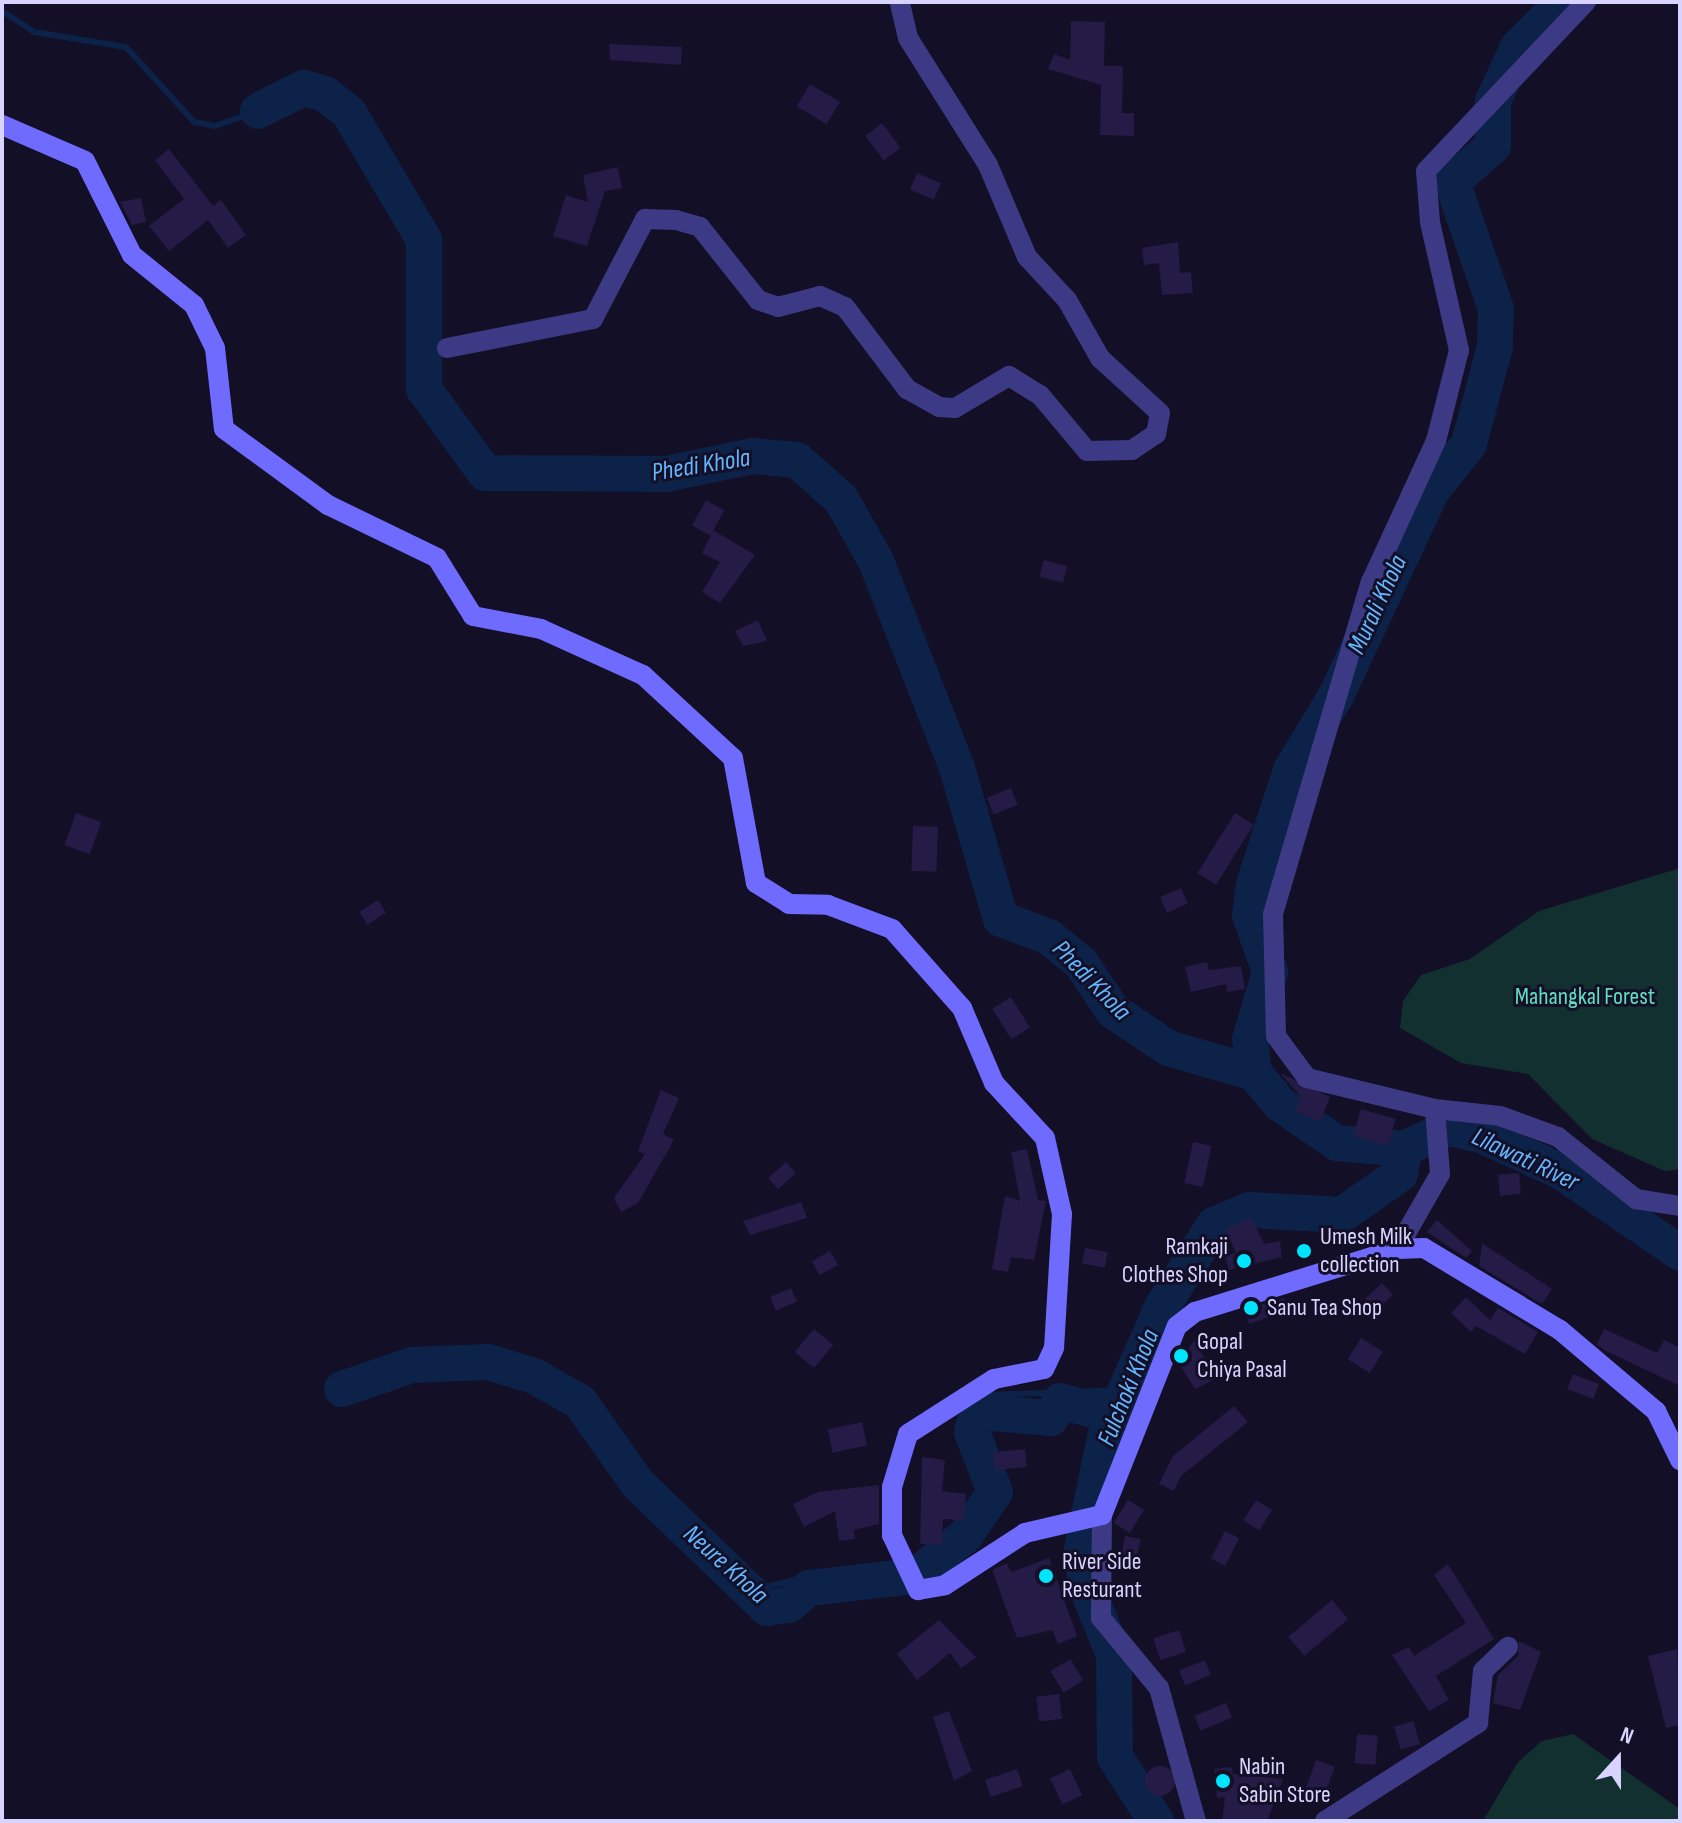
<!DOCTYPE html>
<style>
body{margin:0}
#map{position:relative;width:1682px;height:1823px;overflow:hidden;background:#130f26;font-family:"Sofia Sans Condensed",sans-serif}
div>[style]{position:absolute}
.green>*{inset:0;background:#12302f}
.stream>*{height:6px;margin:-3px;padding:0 3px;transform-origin:3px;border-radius:3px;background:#0c2248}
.river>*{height:36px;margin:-18px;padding:0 18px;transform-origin:18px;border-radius:18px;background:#0c2248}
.building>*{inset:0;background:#241b47;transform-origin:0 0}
.round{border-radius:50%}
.street>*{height:20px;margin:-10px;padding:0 10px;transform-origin:10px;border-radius:10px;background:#3d3a85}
.secondary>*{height:20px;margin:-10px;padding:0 10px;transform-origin:10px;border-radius:10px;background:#6f6bff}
.dots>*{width:22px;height:22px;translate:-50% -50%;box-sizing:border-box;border:4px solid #130f26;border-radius:50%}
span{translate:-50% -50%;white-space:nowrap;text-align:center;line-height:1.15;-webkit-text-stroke:6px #130f26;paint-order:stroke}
.park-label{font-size:24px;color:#5fe0c0}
.poi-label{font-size:24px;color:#d9d4ff}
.left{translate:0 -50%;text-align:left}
.right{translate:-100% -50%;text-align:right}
.water-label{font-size:26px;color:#62b6ff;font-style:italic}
.frame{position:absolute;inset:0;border:4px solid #d9d4ff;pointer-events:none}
.north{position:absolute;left:1578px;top:1719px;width:80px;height:80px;-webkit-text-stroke:6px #130f26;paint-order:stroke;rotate:21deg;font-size:22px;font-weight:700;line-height:32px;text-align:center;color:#d9d4ff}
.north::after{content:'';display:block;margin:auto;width:28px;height:36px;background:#d9d4ff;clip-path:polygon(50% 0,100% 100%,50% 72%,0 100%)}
</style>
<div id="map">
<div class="green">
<div style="clip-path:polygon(1680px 868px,1680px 1169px,1665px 1171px,1592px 1139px,1528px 1074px,1461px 1063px,1400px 1028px,1403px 1001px,1421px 975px,1470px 959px,1539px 911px)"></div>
<div style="clip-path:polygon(1573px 1734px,1680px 1809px,1680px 1821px,1483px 1821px,1518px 1762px,1542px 1741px)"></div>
</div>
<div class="stream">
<div style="left:2px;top:11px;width:38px;rotate:33deg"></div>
<div style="left:34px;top:32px;width:93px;rotate:9.3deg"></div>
<div style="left:126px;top:47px;width:101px;rotate:47.8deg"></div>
<div style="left:194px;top:122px;width:21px;rotate:11deg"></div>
<div style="left:215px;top:126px;width:46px;rotate:-19.2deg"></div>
<div style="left:940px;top:1569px;width:70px;rotate:-43.3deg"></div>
<div style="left:991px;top:1521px;width:26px;rotate:-69deg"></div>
<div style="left:1000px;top:1497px;width:94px;rotate:-108deg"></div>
<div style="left:971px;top:1408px;width:19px;rotate:-43deg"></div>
<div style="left:985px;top:1395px;width:141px;rotate:-2deg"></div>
<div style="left:752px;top:1591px;width:47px;rotate:-14.9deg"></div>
<div style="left:797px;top:1579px;width:96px;rotate:9deg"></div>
</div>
<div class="river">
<div style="left:1563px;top:2px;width:64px;rotate:135deg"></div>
<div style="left:1518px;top:47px;width:60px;rotate:114.8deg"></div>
<div style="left:1493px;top:101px;width:45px;rotate:90deg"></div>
<div style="left:1493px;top:146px;width:55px;rotate:138.7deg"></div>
<div style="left:1452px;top:182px;width:134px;rotate:70.9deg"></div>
<div style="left:1496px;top:309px;width:37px;rotate:92deg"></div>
<div style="left:1495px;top:346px;width:101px;rotate:104.9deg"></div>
<div style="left:1469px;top:444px;width:61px;rotate:128.4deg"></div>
<div style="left:1431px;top:492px;width:223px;rotate:115deg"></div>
<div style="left:1337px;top:694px;width:89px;rotate:121.2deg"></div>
<div style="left:1291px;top:770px;width:120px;rotate:108deg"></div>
<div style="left:1254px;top:884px;width:31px;rotate:97deg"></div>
<div style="left:1250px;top:915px;width:60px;rotate:70.7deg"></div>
<div style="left:1270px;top:972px;width:70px;rotate:106.6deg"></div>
<div style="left:1250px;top:1039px;width:34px;rotate:83deg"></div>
<div style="left:1254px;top:1073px;width:40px;rotate:50deg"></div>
<div style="left:1280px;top:1104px;width:69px;rotate:34.4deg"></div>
<div style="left:1337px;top:1143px;width:67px;rotate:5.1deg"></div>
<div style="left:1404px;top:1149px;width:49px;rotate:-25.5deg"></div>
<div style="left:1448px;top:1128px;width:34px;rotate:12deg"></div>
<div style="left:1481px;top:1135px;width:87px;rotate:24.5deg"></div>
<div style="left:1560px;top:1171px;width:145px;rotate:34.3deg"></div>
<div style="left:258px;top:111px;width:51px;rotate:-26.6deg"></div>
<div style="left:304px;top:88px;width:22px;rotate:16deg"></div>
<div style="left:325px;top:94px;width:31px;rotate:38deg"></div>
<div style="left:349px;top:113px;width:147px;rotate:59.4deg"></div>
<div style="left:424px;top:240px;width:149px;rotate:90deg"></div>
<div style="left:424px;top:389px;width:104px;rotate:54deg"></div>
<div style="left:485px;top:473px;width:181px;rotate:0.3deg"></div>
<div style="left:666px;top:474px;width:89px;rotate:-11.7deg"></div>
<div style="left:753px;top:456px;width:44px;rotate:5.2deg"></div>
<div style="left:797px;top:460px;width:59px;rotate:41.6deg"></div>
<div style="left:841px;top:499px;width:71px;rotate:60.6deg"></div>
<div style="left:876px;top:561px;width:222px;rotate:68.6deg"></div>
<div style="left:957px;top:768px;width:157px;rotate:73.8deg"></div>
<div style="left:1001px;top:919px;width:51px;rotate:20.6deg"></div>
<div style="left:1049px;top:937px;width:41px;rotate:39.1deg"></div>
<div style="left:1081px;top:963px;width:58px;rotate:56.3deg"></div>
<div style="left:1113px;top:1011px;width:66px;rotate:33.9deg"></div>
<div style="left:1168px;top:1048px;width:90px;rotate:16.2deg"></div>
<div style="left:342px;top:1389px;width:74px;rotate:-18.9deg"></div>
<div style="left:412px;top:1365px;width:76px;rotate:-2.3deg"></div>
<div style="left:488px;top:1362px;width:48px;rotate:16.9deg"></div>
<div style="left:534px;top:1376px;width:53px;rotate:29.5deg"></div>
<div style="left:580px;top:1402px;width:100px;rotate:54.7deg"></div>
<div style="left:638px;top:1484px;width:179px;rotate:43.9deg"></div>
<div style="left:767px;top:1608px;width:22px;rotate:-8deg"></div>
<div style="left:789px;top:1605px;width:26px;rotate:-40deg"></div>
<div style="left:809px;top:1588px;width:107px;rotate:-6.5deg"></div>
<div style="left:915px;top:1576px;width:64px;rotate:-38.7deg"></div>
<div style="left:965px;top:1536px;width:53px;rotate:-55.7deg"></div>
<div style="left:995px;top:1492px;width:64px;rotate:-111deg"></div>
<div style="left:972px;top:1432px;width:21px;rotate:-76deg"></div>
<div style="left:977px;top:1412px;width:74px;rotate:4.6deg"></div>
<div style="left:1051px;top:1418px;width:19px;rotate:-62deg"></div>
<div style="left:1060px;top:1401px;width:56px;rotate:15.5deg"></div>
<div style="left:1156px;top:1821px;width:76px;rotate:-122.6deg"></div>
<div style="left:1115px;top:1757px;width:102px;rotate:-90.6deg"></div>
<div style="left:1114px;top:1655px;width:74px;rotate:-112.1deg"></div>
<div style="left:1086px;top:1586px;width:37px;rotate:-96deg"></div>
<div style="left:1082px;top:1549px;width:114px;rotate:-78.4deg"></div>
<div style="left:1105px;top:1437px;width:142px;rotate:-66.3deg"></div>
<div style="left:1162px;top:1307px;width:97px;rotate:-57.6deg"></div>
<div style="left:1214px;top:1225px;width:38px;rotate:-23deg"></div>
<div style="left:1249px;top:1210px;width:93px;rotate:3.1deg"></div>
<div style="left:1342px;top:1215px;width:71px;rotate:-35.3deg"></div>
<div style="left:1400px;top:1174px;width:25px;rotate:-81deg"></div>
</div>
<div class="building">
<div style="clip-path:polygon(1071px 21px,1105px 22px,1104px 66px,1123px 66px,1122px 113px,1134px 113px,1134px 136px,1100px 135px,1101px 85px,1048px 69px,1054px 54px,1070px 60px)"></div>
<div style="clip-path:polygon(609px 44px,682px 47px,681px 65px,610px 60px)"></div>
<div style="left:810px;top:84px;width:35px;height:26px;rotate:31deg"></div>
<div style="left:882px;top:123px;width:31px;height:21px;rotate:53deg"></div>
<div style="clip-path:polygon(169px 149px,213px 206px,221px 200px,246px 235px,228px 248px,208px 220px,169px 251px,149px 226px,184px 199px,155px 160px)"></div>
<div style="clip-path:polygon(618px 167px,622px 188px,605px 191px,587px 246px,553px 236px,566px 195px,588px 202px,583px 175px)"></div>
<div style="left:917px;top:173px;width:26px;height:18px;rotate:23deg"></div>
<div style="clip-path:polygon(141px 198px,146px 222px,132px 225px,120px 202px)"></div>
<div style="clip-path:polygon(1178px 242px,1180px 273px,1191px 272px,1193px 293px,1162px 295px,1159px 263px,1144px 265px,1142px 248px)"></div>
<div style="left:706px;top:500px;width:21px;height:29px;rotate:29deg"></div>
<div style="clip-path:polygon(713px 530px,755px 555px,720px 603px,702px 592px,720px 562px,702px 553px)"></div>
<div style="left:1044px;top:560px;width:24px;height:17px;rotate:15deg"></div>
<div style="clip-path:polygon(758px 620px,767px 641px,743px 646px,735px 631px)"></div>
<div style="left:1011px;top:788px;width:18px;height:26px;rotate:68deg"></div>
<div style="left:76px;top:813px;width:27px;height:34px;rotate:20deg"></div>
<div style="left:1235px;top:813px;width:22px;height:71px;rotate:32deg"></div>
<div style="left:913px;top:826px;width:25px;height:45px;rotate:2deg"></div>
<div style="left:1181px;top:888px;width:17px;height:23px;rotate:66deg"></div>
<div style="left:378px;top:900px;width:15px;height:22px;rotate:58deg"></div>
<div style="clip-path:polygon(1207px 962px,1209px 970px,1241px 966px,1245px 989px,1227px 992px,1226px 984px,1191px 992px,1185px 967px)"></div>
<div style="left:1011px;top:997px;width:36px;height:22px;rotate:58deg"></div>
<div style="clip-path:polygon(1280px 1073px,1330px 1097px,1320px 1122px,1295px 1111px,1301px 1097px)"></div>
<div style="clip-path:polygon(661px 1090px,679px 1098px,663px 1134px,674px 1140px,638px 1203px,621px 1212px,614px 1198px,645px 1154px,638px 1151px)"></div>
<div style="left:1361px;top:1109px;width:36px;height:28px;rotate:16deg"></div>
<div style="left:1193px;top:1142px;width:19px;height:42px;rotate:12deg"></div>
<div style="clip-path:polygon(1027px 1149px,1038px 1200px,1046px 1201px,1034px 1260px,1011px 1257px,1008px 1272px,992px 1269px,1005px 1196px,1020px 1201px,1011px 1152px)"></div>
<div style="left:786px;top:1162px;width:15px;height:24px;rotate:48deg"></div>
<div style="left:1519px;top:1173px;width:21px;height:21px;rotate:85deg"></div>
<div style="clip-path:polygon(801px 1202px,807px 1218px,750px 1235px,743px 1221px)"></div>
<div style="clip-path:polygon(1252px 1218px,1264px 1244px,1280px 1241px,1282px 1257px,1229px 1270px,1225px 1256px,1236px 1253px,1225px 1229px)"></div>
<div style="clip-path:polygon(1437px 1220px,1472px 1251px,1466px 1258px,1427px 1232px)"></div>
<div style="clip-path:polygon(1482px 1243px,1552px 1289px,1542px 1304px,1479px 1266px)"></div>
<div style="left:1085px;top:1248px;width:23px;height:16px;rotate:10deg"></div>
<div style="left:830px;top:1251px;width:16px;height:21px;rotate:60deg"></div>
<div style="left:1382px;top:1283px;width:16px;height:23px;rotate:47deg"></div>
<div style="left:791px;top:1288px;width:15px;height:23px;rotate:67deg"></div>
<div style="clip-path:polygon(1466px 1297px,1490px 1320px,1498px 1308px,1538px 1332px,1525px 1354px,1476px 1326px,1471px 1332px,1451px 1313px)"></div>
<div style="clip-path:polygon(1284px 1298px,1288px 1310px,1249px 1324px,1244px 1310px)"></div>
<div style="left:814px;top:1329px;width:25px;height:30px;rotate:40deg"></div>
<div style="clip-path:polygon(1604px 1329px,1657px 1353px,1664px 1340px,1680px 1348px,1680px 1386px,1604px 1350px,1597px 1344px)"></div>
<div style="left:1361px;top:1338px;width:26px;height:25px;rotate:32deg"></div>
<div style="clip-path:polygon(1195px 1340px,1215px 1379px,1195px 1389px,1177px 1361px)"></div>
<div style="left:1573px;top:1374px;width:28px;height:16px;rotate:21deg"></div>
<div style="clip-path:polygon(1234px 1406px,1248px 1422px,1181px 1476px,1174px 1491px,1159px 1484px,1173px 1456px)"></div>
<div style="left:862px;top:1422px;width:24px;height:35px;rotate:78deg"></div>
<div style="left:1025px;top:1449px;width:18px;height:32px;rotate:84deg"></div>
<div style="clip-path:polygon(922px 1457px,945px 1460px,942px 1491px,966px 1494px,964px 1520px,943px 1519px,942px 1545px,920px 1544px)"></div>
<div style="clip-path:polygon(879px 1485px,879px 1524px,854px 1530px,855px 1539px,839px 1541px,835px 1511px,804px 1527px,793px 1504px,818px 1492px)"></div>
<div style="left:1128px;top:1500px;width:19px;height:27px;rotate:32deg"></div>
<div style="left:1256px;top:1500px;width:19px;height:24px;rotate:32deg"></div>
<div style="left:1225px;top:1531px;width:16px;height:31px;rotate:27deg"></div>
<div style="left:1125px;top:1536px;width:16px;height:22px;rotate:11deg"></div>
<div style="clip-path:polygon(1049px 1558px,1077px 1636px,1058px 1644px,1052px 1630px,1017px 1638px,992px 1570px,1007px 1563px,1011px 1572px)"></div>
<div style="clip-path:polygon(1448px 1564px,1494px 1639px,1436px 1676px,1449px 1700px,1429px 1711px,1392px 1655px,1409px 1647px,1414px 1656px,1466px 1623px,1434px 1575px)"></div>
<div style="left:1332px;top:1600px;width:25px;height:57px;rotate:50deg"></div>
<div style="clip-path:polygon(939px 1620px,976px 1657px,961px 1668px,950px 1653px,917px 1680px,897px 1654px)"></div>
<div style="left:1179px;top:1630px;width:23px;height:27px;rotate:72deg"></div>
<div style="clip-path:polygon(1519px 1641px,1541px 1652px,1520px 1710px,1493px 1703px,1498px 1675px,1518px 1656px)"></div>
<div style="clip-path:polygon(1677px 1649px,1680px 1725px,1666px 1728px,1648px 1656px)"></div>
<div style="left:1070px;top:1659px;width:25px;height:23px;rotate:58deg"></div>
<div style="left:1205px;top:1660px;width:16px;height:28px;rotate:68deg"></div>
<div style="left:1059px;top:1694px;width:25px;height:23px;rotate:83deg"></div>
<div style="left:1226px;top:1703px;width:16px;height:34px;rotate:68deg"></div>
<div style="clip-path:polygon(949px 1711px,972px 1771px,954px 1781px,933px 1717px)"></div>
<div style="left:1413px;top:1721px;width:24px;height:20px;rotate:73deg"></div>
<div style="left:1357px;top:1734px;width:21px;height:29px;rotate:5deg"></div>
<div style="left:1316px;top:1760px;width:20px;height:30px;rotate:20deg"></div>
<div class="round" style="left:1145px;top:1766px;width:30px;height:30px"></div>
<div style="clip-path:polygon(1232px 1767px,1233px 1774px,1283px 1779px,1267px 1821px,1222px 1821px,1225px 1797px,1217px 1798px,1214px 1769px)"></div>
<div style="left:1017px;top:1769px;width:18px;height:34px;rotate:71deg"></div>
<div style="left:1070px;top:1769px;width:29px;height:22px;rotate:65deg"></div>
</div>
<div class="street">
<div style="left:447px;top:348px;width:149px;rotate:-11.2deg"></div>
<div style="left:593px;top:319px;width:113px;rotate:-62.5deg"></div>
<div style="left:645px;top:219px;width:31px;rotate:2deg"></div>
<div style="left:676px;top:220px;width:25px;rotate:16deg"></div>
<div style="left:700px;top:227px;width:93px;rotate:51.5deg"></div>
<div style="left:758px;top:300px;width:21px;rotate:19deg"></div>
<div style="left:778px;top:307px;width:43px;rotate:-14.7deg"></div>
<div style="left:820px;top:296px;width:27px;rotate:24deg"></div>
<div style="left:845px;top:307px;width:103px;rotate:52.9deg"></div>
<div style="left:907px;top:389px;width:37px;rotate:29deg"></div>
<div style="left:939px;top:407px;width:16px;rotate:4deg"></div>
<div style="left:955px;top:408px;width:63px;rotate:-30.7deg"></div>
<div style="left:1009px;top:376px;width:36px;rotate:32deg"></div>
<div style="left:1040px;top:395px;width:73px;rotate:50deg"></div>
<div style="left:1087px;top:451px;width:45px;rotate:-1.3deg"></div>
<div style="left:1132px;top:450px;width:29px;rotate:-34deg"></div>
<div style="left:1156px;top:434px;width:21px;rotate:-79deg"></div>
<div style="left:1160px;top:413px;width:81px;rotate:-137.5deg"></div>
<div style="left:1100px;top:358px;width:67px;rotate:-119.6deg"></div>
<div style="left:1067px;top:300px;width:59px;rotate:-132.9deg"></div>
<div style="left:1027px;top:257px;width:100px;rotate:-113deg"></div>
<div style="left:988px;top:165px;width:150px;rotate:-122.2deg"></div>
<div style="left:908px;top:38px;width:37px;rotate:-103deg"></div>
<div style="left:1435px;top:1109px;width:65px;rotate:6.1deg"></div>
<div style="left:1500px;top:1116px;width:62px;rotate:19.9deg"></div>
<div style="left:1558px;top:1137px;width:100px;rotate:38.5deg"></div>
<div style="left:1636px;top:1199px;width:45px;rotate:9deg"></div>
<div style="left:1397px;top:1249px;width:86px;rotate:-60.2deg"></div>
<div style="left:1440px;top:1174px;width:65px;rotate:-94.4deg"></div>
<div style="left:1435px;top:1109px;width:132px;rotate:-166.4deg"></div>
<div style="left:1307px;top:1078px;width:52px;rotate:-126.4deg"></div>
<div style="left:1276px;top:1036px;width:122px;rotate:-91.4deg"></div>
<div style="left:1273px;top:914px;width:346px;rotate:-73.6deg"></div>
<div style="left:1371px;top:582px;width:155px;rotate:-65.3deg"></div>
<div style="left:1436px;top:441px;width:94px;rotate:-75.8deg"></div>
<div style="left:1459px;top:350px;width:131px;rotate:-102.8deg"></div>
<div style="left:1430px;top:222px;width:51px;rotate:-94.5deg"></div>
<div style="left:1426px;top:171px;width:233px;rotate:-46.6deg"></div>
<div style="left:1102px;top:1515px;width:103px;rotate:90.6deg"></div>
<div style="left:1101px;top:1618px;width:91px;rotate:50.4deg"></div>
<div style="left:1159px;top:1688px;width:138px;rotate:74.5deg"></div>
<div style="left:1325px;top:1821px;width:182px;rotate:-32.6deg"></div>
<div style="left:1478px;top:1723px;width:52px;rotate:-84.5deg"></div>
<div style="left:1483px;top:1671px;width:35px;rotate:-44deg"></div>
</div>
<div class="secondary">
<div style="left:2px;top:125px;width:90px;rotate:23.4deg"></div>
<div style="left:85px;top:161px;width:105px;rotate:63.4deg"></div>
<div style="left:132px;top:255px;width:80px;rotate:38.9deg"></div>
<div style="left:194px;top:305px;width:48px;rotate:64deg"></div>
<div style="left:215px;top:348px;width:81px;rotate:83.7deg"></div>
<div style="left:224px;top:429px;width:129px;rotate:36.2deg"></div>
<div style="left:328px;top:505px;width:121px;rotate:25.9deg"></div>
<div style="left:437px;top:558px;width:68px;rotate:58.2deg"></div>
<div style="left:473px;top:616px;width:69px;rotate:10.8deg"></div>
<div style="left:541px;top:629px;width:112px;rotate:24.3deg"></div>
<div style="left:643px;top:675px;width:122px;rotate:42.7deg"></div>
<div style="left:733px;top:758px;width:127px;rotate:79.6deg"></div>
<div style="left:756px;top:883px;width:39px;rotate:32deg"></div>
<div style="left:789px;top:904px;width:39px;rotate:1deg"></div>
<div style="left:828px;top:905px;width:68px;rotate:20.6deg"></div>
<div style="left:892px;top:929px;width:106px;rotate:48.5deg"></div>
<div style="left:962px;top:1008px;width:82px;rotate:66.9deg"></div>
<div style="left:994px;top:1083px;width:75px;rotate:47.2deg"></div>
<div style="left:1045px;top:1138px;width:78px;rotate:77.4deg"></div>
<div style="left:1062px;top:1214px;width:134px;rotate:93.4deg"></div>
<div style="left:1054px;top:1348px;width:23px;rotate:115deg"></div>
<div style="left:1044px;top:1369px;width:51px;rotate:168.7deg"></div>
<div style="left:994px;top:1379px;width:102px;rotate:147.4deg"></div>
<div style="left:908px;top:1434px;width:55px;rotate:106.8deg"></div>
<div style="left:892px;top:1487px;width:48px;rotate:90deg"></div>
<div style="left:892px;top:1535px;width:61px;rotate:64.7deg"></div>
<div style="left:918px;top:1590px;width:27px;rotate:-10deg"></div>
<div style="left:945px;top:1585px;width:95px;rotate:-33deg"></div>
<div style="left:1025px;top:1533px;width:79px;rotate:-13.2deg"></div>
<div style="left:1102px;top:1515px;width:203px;rotate:-68.4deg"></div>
<div style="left:1177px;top:1326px;width:23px;rotate:-38deg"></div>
<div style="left:1195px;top:1312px;width:212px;rotate:-17.3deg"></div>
<div style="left:1397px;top:1249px;width:27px;rotate:-2deg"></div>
<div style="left:1424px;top:1248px;width:159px;rotate:31.1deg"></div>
<div style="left:1560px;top:1330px;width:126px;rotate:40.2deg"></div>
<div style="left:1656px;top:1411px;width:55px;rotate:63.9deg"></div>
</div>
<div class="dots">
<div style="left:1304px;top:1251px;background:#00e5ff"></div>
<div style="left:1244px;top:1261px;background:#00e5ff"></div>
<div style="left:1251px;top:1308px;background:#00e5ff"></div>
<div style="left:1181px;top:1356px;background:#00e5ff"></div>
<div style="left:1046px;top:1576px;background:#00e5ff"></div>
<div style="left:1223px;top:1781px;background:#00e5ff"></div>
</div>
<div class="park-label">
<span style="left:1585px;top:997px">Mahangkal Forest</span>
</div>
<div class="poi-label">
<span class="left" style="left:1320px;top:1251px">Umesh Milk<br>collection</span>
<span class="right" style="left:1228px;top:1261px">Ramkaji<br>Clothes Shop</span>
<span class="left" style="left:1267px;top:1308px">Sanu Tea Shop</span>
<span class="left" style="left:1197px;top:1356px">Gopal<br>Chiya Pasal</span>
<span class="left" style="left:1062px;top:1576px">River Side<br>Resturant</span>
<span class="left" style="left:1239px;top:1781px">Nabin<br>Sabin Store</span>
</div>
<div class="water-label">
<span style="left:701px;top:466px;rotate:-9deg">Phedi Khola</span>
<span style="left:1378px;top:605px;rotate:-65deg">Murali Khola</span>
<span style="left:1091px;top:981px;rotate:46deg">Phedi Khola</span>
<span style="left:1525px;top:1160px;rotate:25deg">Lilawati River</span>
<span style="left:1129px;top:1388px;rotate:-68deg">Fulchoki Khola</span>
<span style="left:725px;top:1565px;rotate:42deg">Neure Khola</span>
</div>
<div class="frame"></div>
<div class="north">N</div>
</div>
